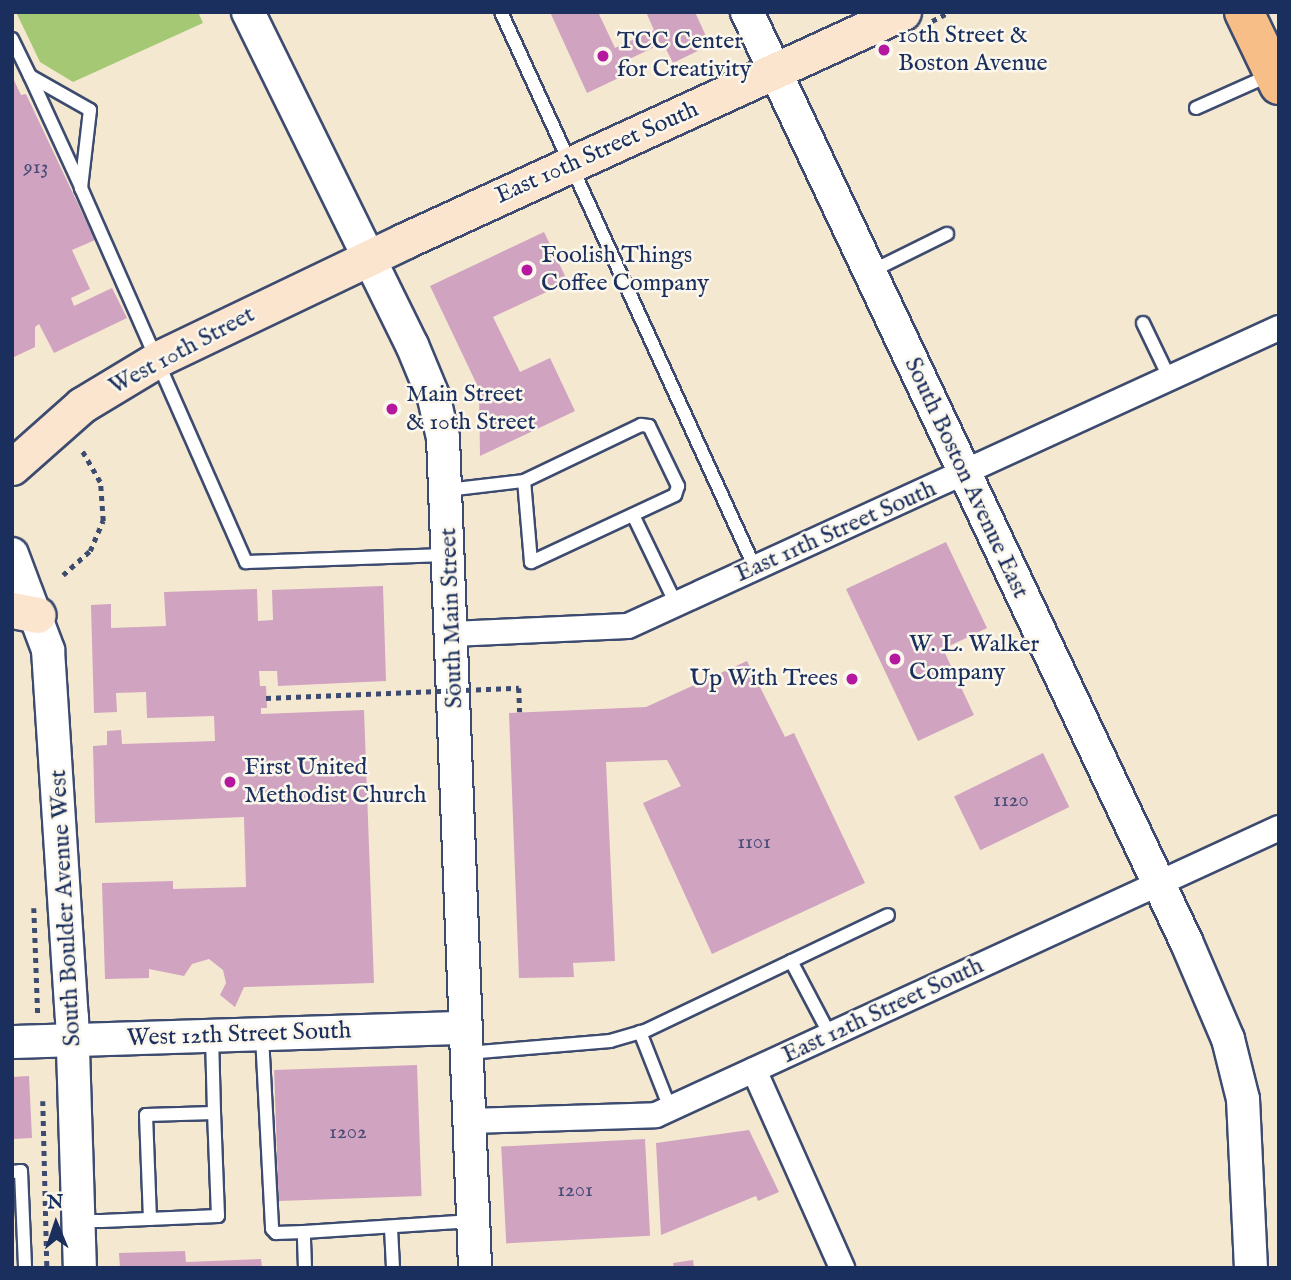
<!DOCTYPE html>
<style>
body{margin:0}
#map{position:relative;width:1291px;height:1280px;overflow:hidden;background:#f5e8d1;font-family:"IM FELL English",serif}
div>[style]{position:absolute}
.green>*{inset:0;background:#a4c873}
.building>*{inset:0;background:#d0a3c0;transform-origin:0 0}
.path>*{height:4.5px;margin-top:-2.25px;transform-origin:0;background:repeating-linear-gradient(90deg,#3c4b6f 0 5px,transparent 0 10px)}
.roads{filter:drop-shadow(2px 0 #3c4b6f) drop-shadow(-2px 0 #3c4b6f) drop-shadow(0 2px #3c4b6f) drop-shadow(0 -2px #3c4b6f)}
.service>*{height:12px;margin:-6px;padding:0 6px;transform-origin:6px;border-radius:6px;background:#fff}
.minor>*{height:24px;margin:-12px;padding:0 12px;transform-origin:12px;border-radius:12px;background:#fff}
.tertiary>*{height:32px;margin:-16px;padding:0 16px;transform-origin:16px;border-radius:16px;background:#fff}
.secondary>*{height:35px;margin:-17.5px;padding:0 17.5px;transform-origin:17.5px;border-radius:17.5px;background:#fce5cf}
.primary>*{height:38px;margin:-19px;padding:0 19px;transform-origin:19px;border-radius:19px;background:#f7be88}
.path-bridge>*{height:4.5px;margin-top:-2.25px;transform-origin:0;background:repeating-linear-gradient(90deg,#3c4b6f 0 5px,transparent 0 10px)}
.dots>*{width:19px;height:19px;translate:-50% -50%;box-sizing:border-box;border:4px solid #fbf7ec;border-radius:50%}
span{translate:-50% -50%;white-space:nowrap;text-align:center;line-height:1.15;-webkit-text-stroke:5px #fbf7ec;paint-order:stroke}
.number-label{font-size:21px;color:#484c76}
.number-label span{-webkit-text-stroke-width:0}
.poi-label{font-size:24px;color:#1b2f5e}
.left{translate:0 -50%;text-align:left}
.right{translate:-100% -50%;text-align:right}
.street-label{font-size:24px;color:#1b2f5e}
.frame{position:absolute;inset:0;border:14px solid #1b2f5e;pointer-events:none}
.north{position:absolute;left:21px;top:1189px;width:70px;height:70px;-webkit-text-stroke:5px #fbf7ec;paint-order:stroke;rotate:358deg;font-size:19px;font-weight:700;line-height:28px;text-align:center;color:#1b2f5e}
.north::after{content:'';display:block;margin:auto;width:24px;height:32px;background:#1b2f5e;clip-path:polygon(50% 0,100% 100%,50% 72%,0 100%)}
</style>
<div id="map">
<div class="green">
<div style="clip-path:polygon(16px 12px,198px 12px,203px 23px,73px 82px,40px 62px)"></div>
</div>
<div class="building">
<div style="clip-path:polygon(550px 12px,598px 12px,615px 48px,654px 30px,646px 12px,695px 12px,710px 45px,673px 63px,663px 43px,621px 63px,627px 74px,587px 93px)"></div>
<div style="clip-path:polygon(12px 76px,21px 95px,26px 94px,95px 240px,72px 250px,90px 289px,71px 298px,74px 306px,112px 288px,127px 318px,54px 353px,39px 324px,35px 327px,35px 347px,12px 358px)"></div>
<div style="clip-path:polygon(544px 232px,568px 282px,493px 317px,520px 372px,550px 358px,575px 411px,480px 456px,479px 389px,430px 286px)"></div>
<div style="clip-path:polygon(946px 542px,987px 628px,943px 649px,974px 715px,918px 741px,846px 589px)"></div>
<div style="clip-path:polygon(383px 586px,386px 681px,278px 686px,277px 671px,259px 671px,260px 686px,266px 686px,267px 708px,261px 708px,261px 714px,364px 710px,374px 983px,244px 987px,235px 1007px,220px 995px,226px 983px,223px 970px,209px 959px,192px 964px,184px 976px,149px 969px,149px 978px,105px 979px,102px 883px,173px 881px,173px 889px,246px 887px,244px 817px,95px 823px,93px 746px,107px 745px,107px 731px,121px 730px,122px 744px,215px 741px,214px 716px,147px 718px,146px 692px,116px 693px,117px 712px,94px 713px,91px 605px,111px 604px,111px 628px,166px 626px,164px 592px,257px 589px,258px 621px,273px 620px,272px 590px)"></div>
<div style="clip-path:polygon(747px 661px,785px 737px,794px 733px,865px 883px,712px 954px,643px 803px,681px 786px,667px 760px,606px 762px,615px 961px,573px 963px,574px 977px,519px 978px,509px 713px,646px 707px)"></div>
<div style="left:1043px;top:753px;width:60px;height:99px;rotate:64deg"></div>
<div style="left:417px;top:1065px;width:131px;height:143px;rotate:88deg"></div>
<div style="clip-path:polygon(29px 1076px,32px 1138px,12px 1139px,12px 1077px)"></div>
<div style="clip-path:polygon(749px 1130px,779px 1192px,758px 1201px,756px 1196px,661px 1235px,656px 1143px)"></div>
<div style="left:645px;top:1139px;width:97px;height:144px;rotate:87deg"></div>
<div style="clip-path:polygon(185px 1251px,186px 1262px,261px 1259px,262px 1268px,120px 1268px,119px 1253px)"></div>
<div style="clip-path:polygon(693px 1260px,694px 1268px,674px 1268px,673px 1263px)"></div>
</div>
<div class="path">
<div style="left:932px;top:21px;width:20px;rotate:-27deg"></div>
<div style="left:63px;top:575px;width:36px;rotate:-42deg"></div>
<div style="left:90px;top:551px;width:33px;rotate:-67deg"></div>
<div style="left:103px;top:521px;width:39px;rotate:-94deg"></div>
<div style="left:100px;top:482px;width:36px;rotate:-120deg"></div>
<div style="left:34px;top:908px;width:107px;rotate:87.9deg"></div>
<div style="left:43px;top:1101px;width:167px;rotate:88.6deg"></div>
</div>
<div class="roads">
<div class="service">
<div style="left:501px;top:12px;width:611px;rotate:65.45deg"></div>
<div style="left:12px;top:39px;width:41px;rotate:64.1deg"></div>
<div style="left:30px;top:76px;width:69px;rotate:29.5deg"></div>
<div style="left:90px;top:110px;width:79px;rotate:96.6deg"></div>
<div style="left:81px;top:188px;width:409px;rotate:66.2deg"></div>
<div style="left:246px;top:562px;width:200px;rotate:-2deg"></div>
<div style="left:30px;top:76px;width:122px;rotate:65.3deg"></div>
<div style="left:1196px;top:108px;width:81px;rotate:-24deg"></div>
<div style="left:870px;top:272px;width:86px;rotate:-26.3deg"></div>
<div style="left:1143px;top:323px;width:62px;rotate:64.3deg"></div>
<div style="left:447px;top:490px;width:78px;rotate:-6.7deg"></div>
<div style="left:524px;top:481px;width:130px;rotate:-25.6deg"></div>
<div style="left:641px;top:425px;width:8px;rotate:7deg"></div>
<div style="left:649px;top:426px;width:67px;rotate:64.2deg"></div>
<div style="left:678px;top:486px;width:9px;rotate:108deg"></div>
<div style="left:675px;top:495px;width:159px;rotate:155deg"></div>
<div style="left:531px;top:562px;width:81px;rotate:-94.9deg"></div>
<div style="left:633px;top:515px;width:99px;rotate:64.2deg"></div>
<div style="left:791px;top:961px;width:84px;rotate:62.2deg"></div>
<div style="left:640px;top:1032px;width:82px;rotate:68.5deg"></div>
<div style="left:212px;top:1036px;width:77px;rotate:88.5deg"></div>
<div style="left:262px;top:1036px;width:193px;rotate:87deg"></div>
<div style="left:272px;top:1229px;width:6px;rotate:45deg"></div>
<div style="left:276px;top:1233px;width:28px;rotate:-2deg"></div>
<div style="left:467px;top:1053px;width:144px;rotate:-4.8deg"></div>
<div style="left:610px;top:1041px;width:36px;rotate:-16deg"></div>
<div style="left:645px;top:1031px;width:269px;rotate:-25.5deg"></div>
<div style="left:12px;top:1172px;width:9px;rotate:-6deg"></div>
<div style="left:21px;top:1171px;width:97px;rotate:87.6deg"></div>
<div style="left:79px;top:1221px;width:23px"></div>
<div style="left:102px;top:1221px;width:116px;rotate:-2.5deg"></div>
<div style="left:218px;top:1216px;width:103px;rotate:-92.2deg"></div>
<div style="left:214px;top:1113px;width:68px;rotate:178.3deg"></div>
<div style="left:146px;top:1115px;width:104px;rotate:87.8deg"></div>
<div style="left:391px;top:1228px;width:40px;rotate:87.1deg"></div>
<div style="left:305px;top:1268px;width:36px;rotate:-92deg"></div>
<div style="left:304px;top:1232px;width:169px;rotate:-3.7deg"></div>
</div>
<div class="minor">
<div style="left:452px;top:634px;width:176px;rotate:-2.6deg"></div>
<div style="left:628px;top:626px;width:716px;rotate:-24.6deg"></div>
<div style="left:754px;top:1070px;width:217px;rotate:66deg"></div>
<div style="left:470px;top:1121px;width:186px;rotate:-1.8deg"></div>
<div style="left:656px;top:1115px;width:686px;rotate:-24.73deg"></div>
</div>
<div class="tertiary">
<div style="left:248px;top:12px;width:371px;rotate:63.8deg"></div>
<div style="left:412px;top:345px;width:57px;rotate:67.5deg"></div>
<div style="left:434px;top:398px;width:41px;rotate:77.3deg"></div>
<div style="left:443px;top:438px;width:831px;rotate:87.79deg"></div>
<div style="left:747px;top:12px;width:1028px;rotate:64.71deg"></div>
<div style="left:1186px;top:941px;width:107px;rotate:66.8deg"></div>
<div style="left:1228px;top:1039px;width:62px;rotate:76deg"></div>
<div style="left:1243px;top:1099px;width:169px;rotate:87.3deg"></div>
<div style="left:12px;top:554px;width:103px;rotate:69.4deg"></div>
<div style="left:48px;top:650px;width:368px;rotate:86.3deg"></div>
<div style="left:72px;top:1017px;width:251px;rotate:88.2deg"></div>
<div style="left:12px;top:1042px;width:454px;rotate:-1.8deg"></div>
</div>
<div class="secondary">
<div style="left:12px;top:467px;width:94px;rotate:-41.5deg"></div>
<div style="left:82px;top:405px;width:91px;rotate:-31.1deg"></div>
<div style="left:160px;top:358px;width:271px;rotate:-25.6deg"></div>
<div style="left:404px;top:241px;width:549px;rotate:-24.65deg"></div>
<div style="left:12px;top:610px;width:26px;rotate:11deg"></div>
</div>
<div class="primary">
<div style="left:1244px;top:12px;width:81px;rotate:64.4deg"></div>
</div>
</div>
<div class="path-bridge">
<div style="left:266px;top:698px;width:253px;rotate:-2.3deg"></div>
<div style="left:519px;top:688px;width:24px;rotate:88deg"></div>
</div>
<div class="dots">
<div style="left:884px;top:50px;background:#b5179e"></div>
<div style="left:603px;top:56px;background:#b5179e"></div>
<div style="left:527px;top:270px;background:#b5179e"></div>
<div style="left:392px;top:409px;background:#b5179e"></div>
<div style="left:895px;top:659px;background:#b5179e"></div>
<div style="left:852px;top:679px;background:#b5179e"></div>
<div style="left:230px;top:782px;background:#b5179e"></div>
</div>
<div class="number-label">
<span style="left:36px;top:168px">913</span>
<span style="left:1011px;top:801px">1120</span>
<span style="left:754px;top:843px">1101</span>
<span style="left:348px;top:1133px">1202</span>
<span style="left:575px;top:1191px">1201</span>
</div>
<div class="poi-label">
<span class="left" style="left:898px;top:50px">10th Street &amp;<br>Boston Avenue</span>
<span class="left" style="left:617px;top:56px">TCC Center<br>for Creativity</span>
<span class="left" style="left:541px;top:270px">Foolish Things<br>Coffee Company</span>
<span class="left" style="left:406px;top:409px">Main Street<br>&amp; 10th Street</span>
<span class="left" style="left:909px;top:659px">W. L. Walker<br>Company</span>
<span class="right" style="left:838px;top:679px">Up With Trees</span>
<span class="left" style="left:244px;top:782px">First United<br>Methodist Church</span>
</div>
<div class="street-label">
<span style="left:597px;top:153px;rotate:-24deg">East 10th Street South</span>
<span style="left:182px;top:351px;rotate:-28deg">West 10th Street</span>
<span style="left:966px;top:478px;rotate:65deg">South Boston Avenue East</span>
<span style="left:836px;top:532px;rotate:-24deg">East 11th Street South</span>
<span style="left:452px;top:618px;rotate:-92deg">South Main Street</span>
<span style="left:66px;top:908px;rotate:-93deg">South Boulder Avenue West</span>
<span style="left:883px;top:1011px;rotate:-25deg">East 12th Street South</span>
<span style="left:239px;top:1035px;rotate:-2deg">West 12th Street South</span>
</div>
<div class="frame"></div>
<div class="north">N</div>
</div>
